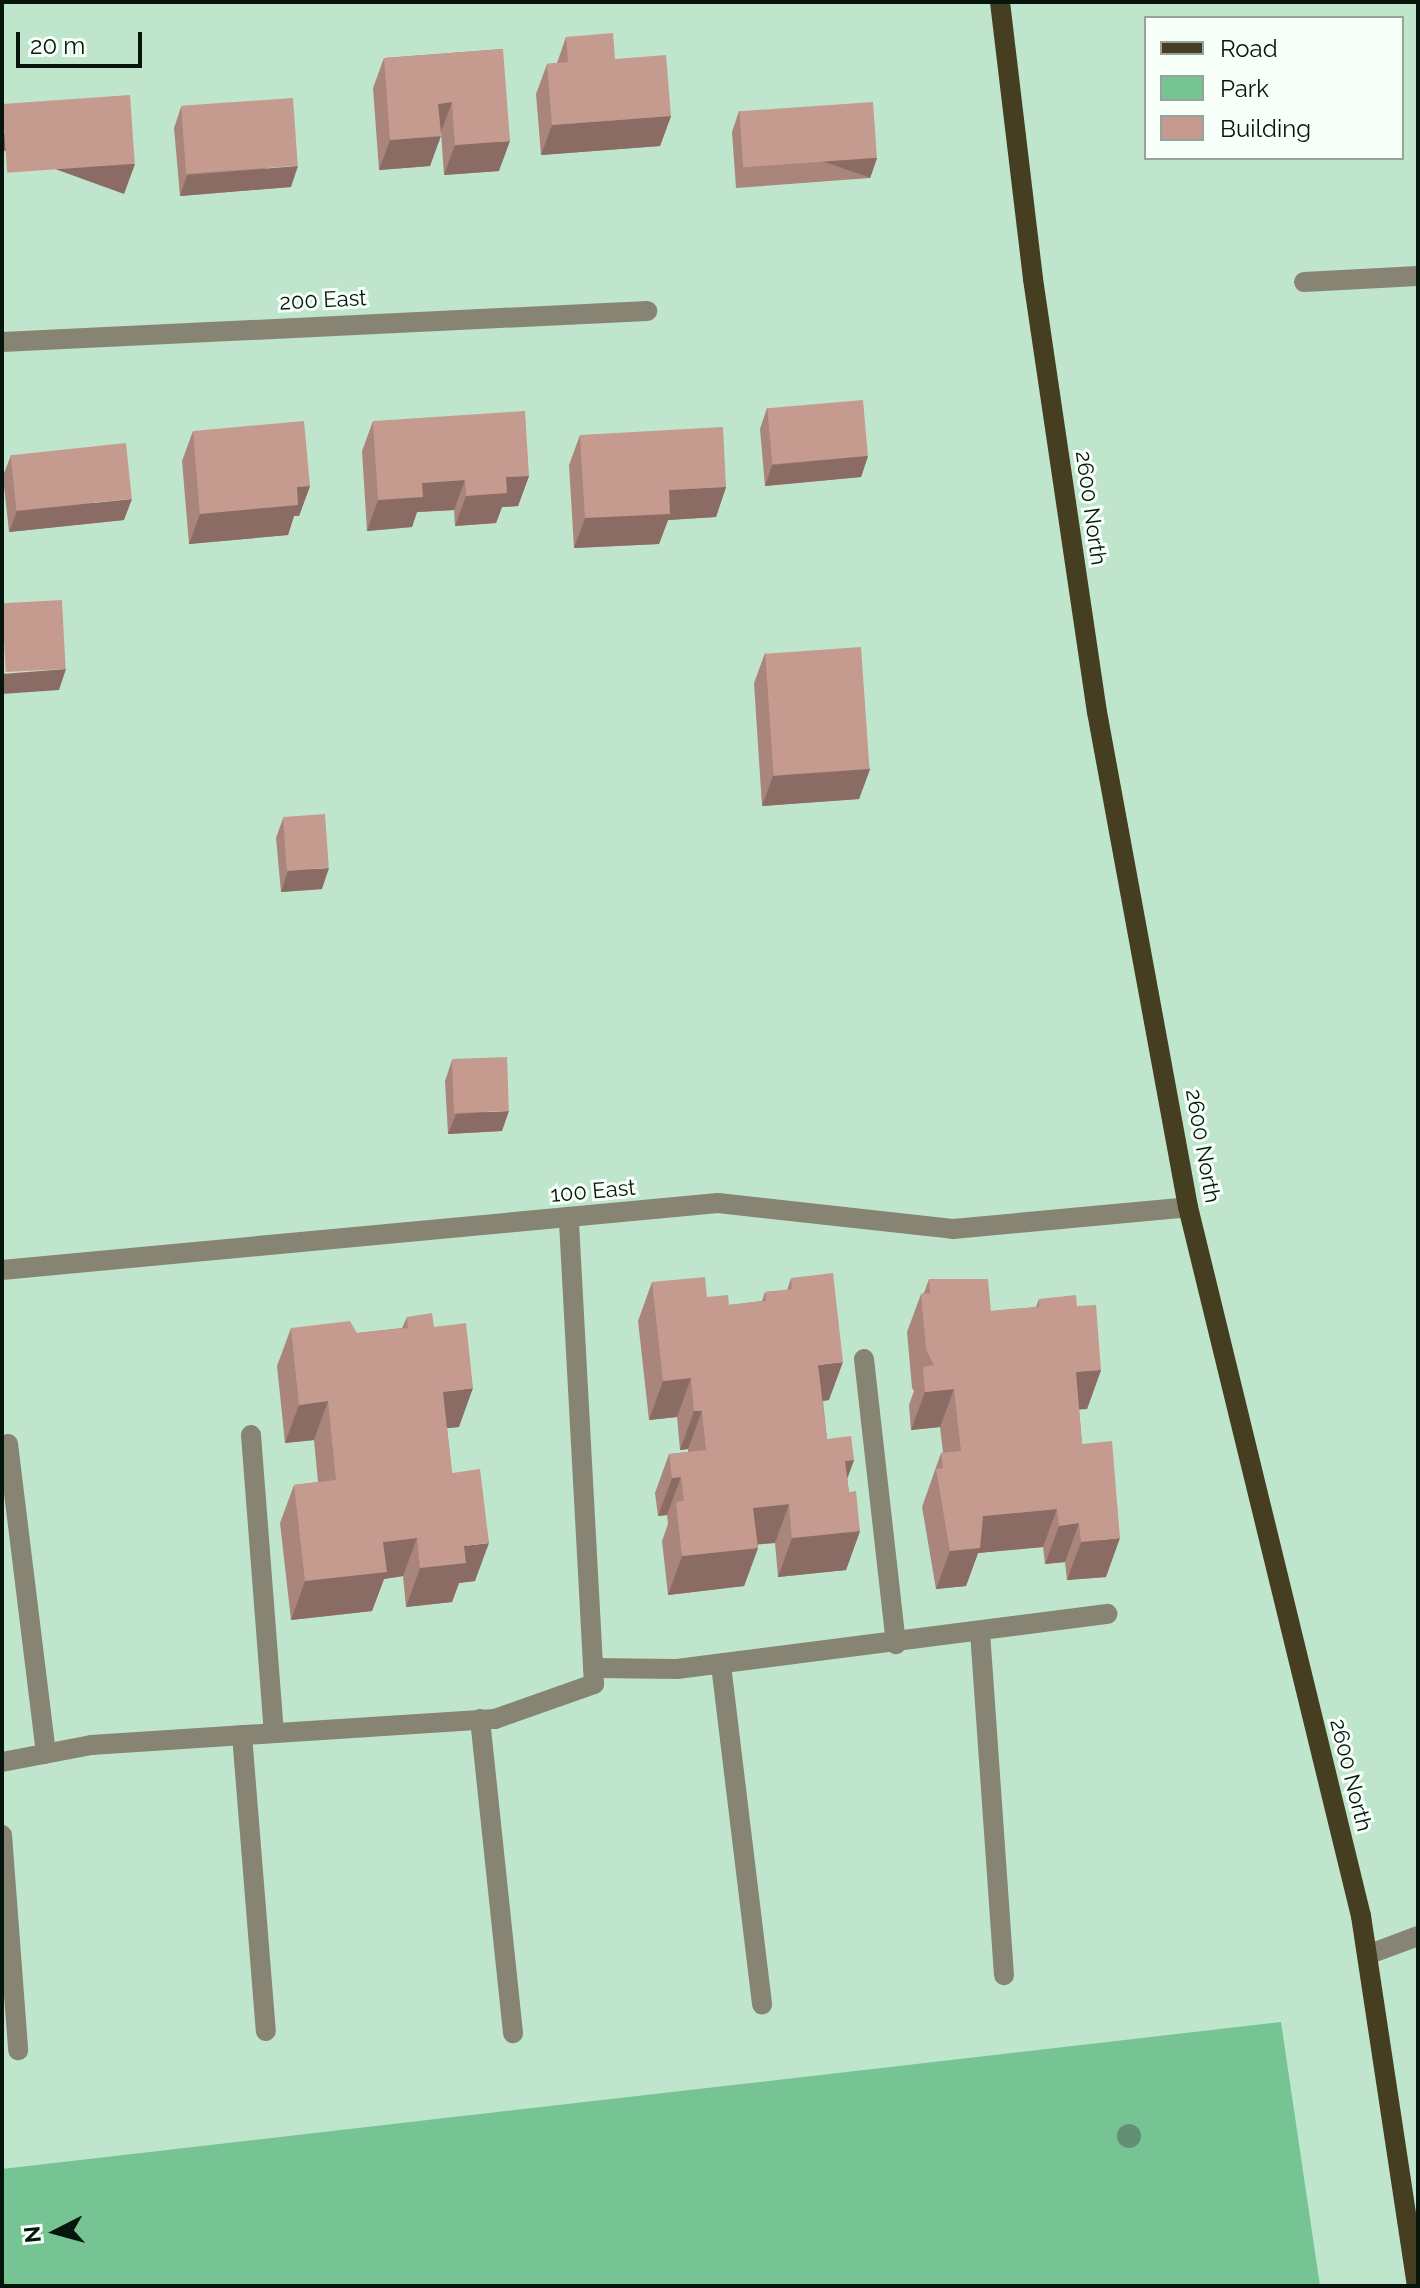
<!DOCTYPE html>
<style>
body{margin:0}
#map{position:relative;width:1420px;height:2288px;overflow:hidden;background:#bfe6cc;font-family:Raleway,sans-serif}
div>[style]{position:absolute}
.green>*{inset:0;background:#76c494}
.service>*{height:20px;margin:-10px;padding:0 10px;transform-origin:10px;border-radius:10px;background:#888474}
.minor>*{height:20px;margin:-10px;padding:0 10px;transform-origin:10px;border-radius:10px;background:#888474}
.primary>*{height:20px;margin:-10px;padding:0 10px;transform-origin:10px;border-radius:10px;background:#463e21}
.trees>*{width:24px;height:24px;margin:-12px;border-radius:50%;background:#648f75}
.wall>*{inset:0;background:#aa857b}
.shaded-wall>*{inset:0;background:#8b6c64;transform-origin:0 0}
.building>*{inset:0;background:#c69b8f;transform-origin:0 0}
span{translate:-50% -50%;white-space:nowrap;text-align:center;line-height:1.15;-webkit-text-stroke:6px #f7fff9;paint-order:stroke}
.street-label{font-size:22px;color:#07160d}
.frame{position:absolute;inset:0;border:4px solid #07160d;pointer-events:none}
.legend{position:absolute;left:1144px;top:16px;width:260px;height:144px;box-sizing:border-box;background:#f7fff9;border:2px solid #97a29b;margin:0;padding:10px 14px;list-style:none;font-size:24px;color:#07160d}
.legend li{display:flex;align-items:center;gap:16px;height:40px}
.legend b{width:40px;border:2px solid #97a29b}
.north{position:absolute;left:16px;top:2192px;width:80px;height:80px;-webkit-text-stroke:6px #f7fff9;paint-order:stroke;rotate:264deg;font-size:22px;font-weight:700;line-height:32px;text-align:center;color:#07160d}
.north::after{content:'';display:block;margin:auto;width:28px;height:36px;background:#07160d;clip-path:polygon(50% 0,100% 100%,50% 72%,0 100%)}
.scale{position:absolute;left:16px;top:32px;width:126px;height:36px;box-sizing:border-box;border:4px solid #07160d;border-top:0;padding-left:10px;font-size:24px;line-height:28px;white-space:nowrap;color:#07160d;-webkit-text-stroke:6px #f7fff9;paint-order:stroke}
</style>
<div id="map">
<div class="green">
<div style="clip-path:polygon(1281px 2022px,1320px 2286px,2px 2286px,2px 2169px)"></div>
</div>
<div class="service">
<div style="left:864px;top:1359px;width:287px;rotate:83.6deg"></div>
<div style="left:251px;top:1435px;width:298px;rotate:85.6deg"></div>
<div style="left:8px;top:1444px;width:312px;rotate:83deg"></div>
<div style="left:980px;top:1632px;width:344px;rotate:86deg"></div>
<div style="left:721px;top:1665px;width:342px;rotate:83.1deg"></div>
<div style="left:593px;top:1668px;width:84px;rotate:0.7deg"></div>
<div style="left:677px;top:1669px;width:434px;rotate:-7.3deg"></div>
<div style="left:480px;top:1719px;width:316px;rotate:84deg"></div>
<div style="left:242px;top:1735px;width:297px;rotate:85.4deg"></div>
<div style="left:2px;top:1835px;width:216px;rotate:85.7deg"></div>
<div style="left:1367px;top:1955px;width:54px;rotate:-20.4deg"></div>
</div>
<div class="minor">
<div style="left:1304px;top:282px;width:114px;rotate:-3deg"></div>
<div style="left:2px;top:342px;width:646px;rotate:-2.75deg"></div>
<div style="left:2px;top:1270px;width:719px;rotate:-5.35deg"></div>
<div style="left:718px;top:1203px;width:236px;rotate:6.3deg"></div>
<div style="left:953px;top:1229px;width:236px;rotate:-5.3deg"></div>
<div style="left:2px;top:1762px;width:91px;rotate:-10.8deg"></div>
<div style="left:91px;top:1745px;width:405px;rotate:-3.7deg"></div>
<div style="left:495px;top:1719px;width:105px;rotate:-19.5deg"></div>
<div style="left:594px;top:1684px;width:468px;rotate:-93.1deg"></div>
</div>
<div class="primary">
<div style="left:1000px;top:2px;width:279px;rotate:83.2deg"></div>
<div style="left:1033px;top:279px;width:438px;rotate:81.6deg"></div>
<div style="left:1097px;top:712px;width:503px;rotate:79.58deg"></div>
<div style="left:1188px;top:1207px;width:730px;rotate:76.29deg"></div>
<div style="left:1361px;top:1916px;width:374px;rotate:81.4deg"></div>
</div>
<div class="trees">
<div style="left:1129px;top:2136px"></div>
</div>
<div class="wall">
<div style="clip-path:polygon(566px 37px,615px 59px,671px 116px,660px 146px,541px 155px,536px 94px,547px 64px,557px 63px)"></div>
<div style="clip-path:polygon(503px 49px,499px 171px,444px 175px,441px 132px,430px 166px,379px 170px,373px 88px,384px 58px)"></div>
<div style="clip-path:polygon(181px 107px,291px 187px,180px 196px,174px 128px)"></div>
<div style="clip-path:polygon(739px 111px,877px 158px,870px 178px,736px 188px,732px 132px)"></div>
<div style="clip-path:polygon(767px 408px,868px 456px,861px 477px,765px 486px,760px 429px)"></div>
<div style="clip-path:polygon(373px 421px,529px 476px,518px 506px,502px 507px,496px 523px,455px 526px,454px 510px,417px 512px,412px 527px,367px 531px,362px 451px)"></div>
<div style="clip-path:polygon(193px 431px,310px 486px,299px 516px,294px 516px,288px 535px,189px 544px,182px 461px)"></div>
<div style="clip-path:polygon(580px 435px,726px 487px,716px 517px,668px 520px,659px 544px,574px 548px,569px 465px)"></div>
<div style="clip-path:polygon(11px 455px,124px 520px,9px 532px,3px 476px)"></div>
<div style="clip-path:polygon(765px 653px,870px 769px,859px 799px,762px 806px,754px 683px)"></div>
<div style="clip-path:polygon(283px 818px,322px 889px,281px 892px,276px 838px)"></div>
<div style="clip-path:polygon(452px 1060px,502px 1131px,448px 1134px,445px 1081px)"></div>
<div style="clip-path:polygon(791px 1278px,829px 1400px,823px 1401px,827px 1439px,854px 1460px,847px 1478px,849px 1492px,860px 1531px,846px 1570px,778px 1577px,775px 1543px,758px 1544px,758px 1548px,744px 1586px,668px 1595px,662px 1541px,668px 1524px,667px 1515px,658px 1516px,655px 1493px,669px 1454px,688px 1452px,688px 1449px,680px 1450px,677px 1417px,649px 1420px,638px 1321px,652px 1282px,707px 1297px,729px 1305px,762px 1301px,765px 1292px,787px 1290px)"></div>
<div style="clip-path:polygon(929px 1279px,991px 1311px,1036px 1307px,1039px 1299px,1077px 1306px,1101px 1370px,1087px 1409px,1079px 1409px,1082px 1444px,1106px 1577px,1067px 1580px,1065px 1562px,1045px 1564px,1043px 1547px,978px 1553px,966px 1586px,936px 1589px,922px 1507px,941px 1453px,943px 1452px,940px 1427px,911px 1430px,909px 1405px,914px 1391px,912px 1388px,907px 1332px,921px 1294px,924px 1293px)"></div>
<div style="clip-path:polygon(407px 1317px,434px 1327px,459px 1427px,447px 1428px,452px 1473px,475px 1581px,459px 1583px,452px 1602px,406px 1607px,403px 1576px,384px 1579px,372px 1611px,291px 1620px,280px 1523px,294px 1485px,318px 1482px,314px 1440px,285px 1443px,277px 1366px,291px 1328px,357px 1333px,402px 1328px)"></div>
</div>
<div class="shaded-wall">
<div style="clip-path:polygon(452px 102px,441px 132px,438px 104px)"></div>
<div style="clip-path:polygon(671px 116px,660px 146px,541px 155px,552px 125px)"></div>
<div style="clip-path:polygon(441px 136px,430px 166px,379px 170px,390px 140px)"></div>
<div style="clip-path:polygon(510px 141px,499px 171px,444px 175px,455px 145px)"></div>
<div style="left:877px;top:158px;width:21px;height:134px;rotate:109deg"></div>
<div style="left:135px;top:164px;width:32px;height:133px;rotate:110deg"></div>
<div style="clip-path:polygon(298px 166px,291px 187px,180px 196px,187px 175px)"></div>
<div style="clip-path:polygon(868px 456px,861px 477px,765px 486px,772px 465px)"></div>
<div style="clip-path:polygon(529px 476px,518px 506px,502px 507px,496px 523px,455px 526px,466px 496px,506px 477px)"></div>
<div style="clip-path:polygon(465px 480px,454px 510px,417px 512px,412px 527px,367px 531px,378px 500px,422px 483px)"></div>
<div style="clip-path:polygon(310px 486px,299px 516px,294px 516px,288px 535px,189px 544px,200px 514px,297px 487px)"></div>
<div style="clip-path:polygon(726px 487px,716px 517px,668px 520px,659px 544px,574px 548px,585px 518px,669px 490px)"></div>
<div style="clip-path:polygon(132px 499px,124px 520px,9px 532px,17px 511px)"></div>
<div style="clip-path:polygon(66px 669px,59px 690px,2px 694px,2px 674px)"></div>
<div style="clip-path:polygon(870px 769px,859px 799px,762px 806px,773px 776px)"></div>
<div style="clip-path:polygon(329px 868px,322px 889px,281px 892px,288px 871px)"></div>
<div style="clip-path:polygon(509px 1111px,502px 1131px,448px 1134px,456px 1114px)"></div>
<div style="clip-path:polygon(843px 1362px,829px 1400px,804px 1403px,818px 1365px)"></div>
<div style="clip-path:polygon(1101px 1370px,1087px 1409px,1062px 1411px,1076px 1372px)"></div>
<div style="clip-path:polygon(691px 1378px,677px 1417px,649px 1420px,663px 1381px)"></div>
<div style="clip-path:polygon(473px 1388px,459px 1427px,429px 1430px,443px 1392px)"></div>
<div style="clip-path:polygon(954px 1389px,940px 1427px,911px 1430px,925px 1392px)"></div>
<div style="clip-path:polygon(328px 1401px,314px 1440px,285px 1443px,299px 1405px)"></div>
<div style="clip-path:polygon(694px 1411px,702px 1411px,688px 1449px,680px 1450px)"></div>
<div style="clip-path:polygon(854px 1460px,840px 1499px,845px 1461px)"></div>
<div style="clip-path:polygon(681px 1477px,667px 1515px,658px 1516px,672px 1478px)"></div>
<div style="clip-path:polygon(789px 1504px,775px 1543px,739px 1546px,753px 1508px)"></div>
<div style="clip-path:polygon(1057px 1509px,1043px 1547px,978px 1553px,966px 1586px,936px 1589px,950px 1551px,983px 1516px)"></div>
<div style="clip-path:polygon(1079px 1523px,1065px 1562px,1045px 1564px,1059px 1526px)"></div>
<div style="clip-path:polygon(860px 1531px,846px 1570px,778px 1577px,792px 1538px)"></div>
<div style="clip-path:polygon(417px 1538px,403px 1576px,384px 1579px,372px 1611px,291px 1620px,305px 1581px,383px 1542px)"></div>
<div style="clip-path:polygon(1120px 1538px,1106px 1577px,1067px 1580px,1081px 1542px)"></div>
<div style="clip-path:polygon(489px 1543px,475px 1581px,459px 1583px,452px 1602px,406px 1607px,420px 1568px,464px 1546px)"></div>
<div style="clip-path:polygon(758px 1548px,744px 1586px,668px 1595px,682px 1556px)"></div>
</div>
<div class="building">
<div style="clip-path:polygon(613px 33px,615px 59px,666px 55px,671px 116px,552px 125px,547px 64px,568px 62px,566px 37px)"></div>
<div style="clip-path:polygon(503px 49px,510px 141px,455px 145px,452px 102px,438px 104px,441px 136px,390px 140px,384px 58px)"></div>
<div style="left:130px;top:95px;width:69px;height:128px;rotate:86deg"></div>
<div style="left:293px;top:98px;width:68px;height:112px;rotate:86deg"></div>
<div style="left:873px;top:102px;width:56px;height:134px;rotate:86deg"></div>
<div style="left:863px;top:400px;width:56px;height:96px;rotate:85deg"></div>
<div style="clip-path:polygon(525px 411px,529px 476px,506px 477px,507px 493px,466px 496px,465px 480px,422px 483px,423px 497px,378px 500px,373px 421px)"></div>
<div style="clip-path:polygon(304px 421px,310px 486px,297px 487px,298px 505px,200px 514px,193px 431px)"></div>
<div style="clip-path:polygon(723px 427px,726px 487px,669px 490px,670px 514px,585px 518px,580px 435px)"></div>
<div style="left:126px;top:443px;width:56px;height:116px;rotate:84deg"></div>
<div style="left:62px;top:600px;width:69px;height:60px;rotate:87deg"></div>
<div style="left:861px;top:647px;width:122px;height:96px;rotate:86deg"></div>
<div style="left:325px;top:814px;width:54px;height:42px;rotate:86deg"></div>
<div style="left:507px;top:1057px;width:54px;height:55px;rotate:88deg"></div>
<div style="clip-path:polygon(833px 1273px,843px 1362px,818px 1365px,827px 1439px,851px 1436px,854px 1460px,845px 1461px,849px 1492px,856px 1491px,860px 1531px,792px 1538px,789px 1504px,753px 1508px,758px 1548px,682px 1556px,676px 1502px,684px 1501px,681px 1477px,672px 1478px,669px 1454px,706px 1450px,702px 1411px,694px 1411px,691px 1378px,663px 1381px,652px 1282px,705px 1277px,707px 1297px,728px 1295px,729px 1305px,766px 1301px,765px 1292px,792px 1289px,791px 1278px)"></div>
<div style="clip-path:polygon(929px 1279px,988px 1279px,991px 1311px,1039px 1307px,1039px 1299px,1076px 1295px,1077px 1306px,1096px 1305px,1101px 1370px,1076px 1372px,1082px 1444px,1112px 1441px,1120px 1538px,1081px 1542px,1079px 1523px,1059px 1526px,1057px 1509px,983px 1516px,980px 1548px,950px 1551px,936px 1469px,943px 1468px,941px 1453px,961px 1451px,954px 1389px,925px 1392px,923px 1367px,934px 1365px,926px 1349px,921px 1294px,930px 1293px)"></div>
<div style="clip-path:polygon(432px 1313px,434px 1327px,466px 1323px,473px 1388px,443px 1392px,452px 1473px,480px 1469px,489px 1543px,464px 1546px,466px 1563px,420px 1568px,417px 1538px,383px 1542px,387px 1572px,305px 1581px,294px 1485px,336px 1480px,328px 1401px,299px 1405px,291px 1328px,350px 1321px,357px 1333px,408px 1328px,407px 1317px)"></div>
</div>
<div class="street-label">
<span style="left:323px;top:300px;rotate:-3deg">200 East</span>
<span style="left:1091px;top:508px;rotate:82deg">2600 North</span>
<span style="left:1203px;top:1146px;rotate:80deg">2600 North</span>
<span style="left:593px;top:1191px;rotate:-5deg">100 East</span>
<span style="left:1351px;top:1775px;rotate:76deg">2600 North</span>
</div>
<div class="frame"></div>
<ul class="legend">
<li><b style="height:10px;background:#463e21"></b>Road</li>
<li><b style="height:22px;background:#76c494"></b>Park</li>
<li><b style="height:22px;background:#c69b8f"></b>Building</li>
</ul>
<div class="north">N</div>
<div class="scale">20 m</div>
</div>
